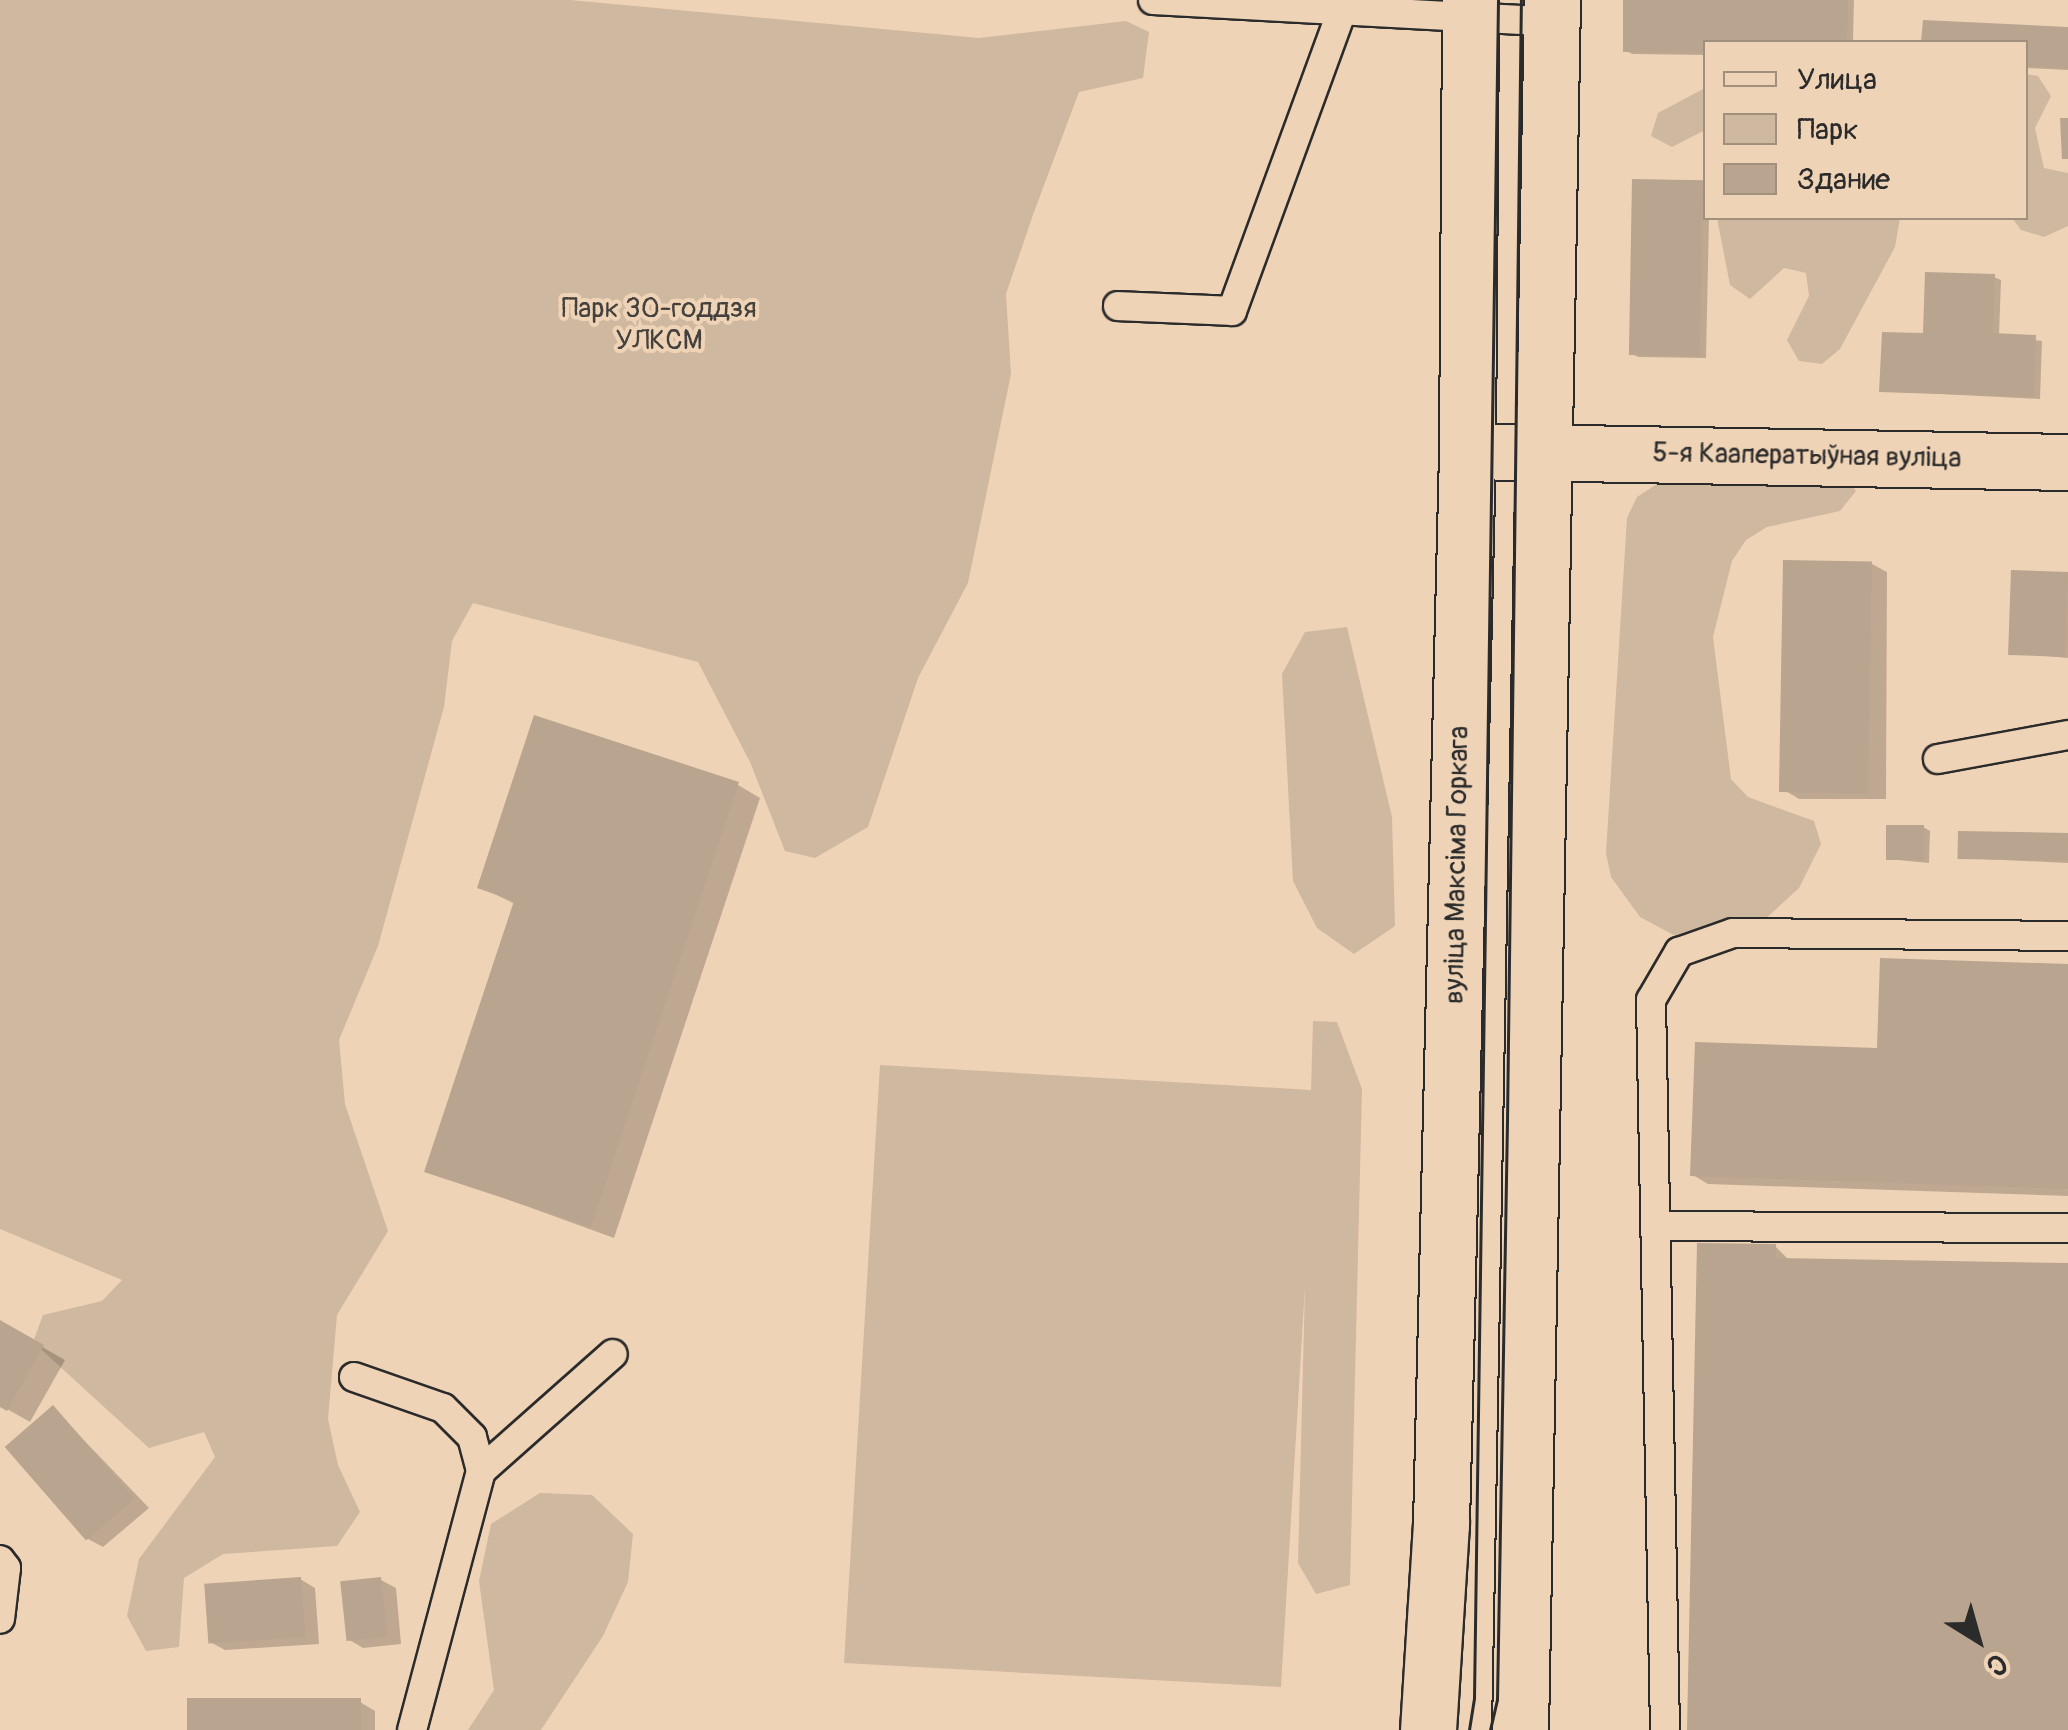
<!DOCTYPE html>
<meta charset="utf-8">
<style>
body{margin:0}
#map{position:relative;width:2068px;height:1730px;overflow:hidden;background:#efd3b6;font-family:Pangolin,sans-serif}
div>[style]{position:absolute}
.green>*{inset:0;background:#cfb8a0}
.shadow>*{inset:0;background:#0003}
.building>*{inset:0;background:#b9a48f;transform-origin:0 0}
.roads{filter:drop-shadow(2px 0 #2b2b2b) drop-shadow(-2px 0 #2b2b2b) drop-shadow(0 2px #2b2b2b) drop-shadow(0 -2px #2b2b2b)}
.lane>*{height:28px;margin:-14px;padding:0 14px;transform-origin:14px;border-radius:14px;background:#efd3b6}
.street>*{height:55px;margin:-27.5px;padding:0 27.5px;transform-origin:27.5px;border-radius:27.5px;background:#efd3b6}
.secondary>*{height:55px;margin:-27.5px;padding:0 27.5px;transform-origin:27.5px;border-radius:27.5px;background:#efd3b6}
.tram>*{height:2.5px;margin:-1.25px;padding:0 1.25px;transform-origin:1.25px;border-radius:1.25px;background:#2b2b2b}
span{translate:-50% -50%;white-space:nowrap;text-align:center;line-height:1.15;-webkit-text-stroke:8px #efd3b6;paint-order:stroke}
.park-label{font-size:28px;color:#44403d}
.street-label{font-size:28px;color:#2b2b2b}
.legend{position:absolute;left:1703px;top:40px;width:325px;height:180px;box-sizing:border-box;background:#efd3b6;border:2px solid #a1907e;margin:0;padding:12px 18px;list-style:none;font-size:30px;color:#2b2b2b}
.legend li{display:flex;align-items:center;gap:20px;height:50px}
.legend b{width:50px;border:2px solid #a1907e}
.north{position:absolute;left:1928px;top:1590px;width:100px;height:100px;-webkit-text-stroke:8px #efd3b6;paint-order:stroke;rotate:143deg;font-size:28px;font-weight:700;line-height:40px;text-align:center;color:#2b2b2b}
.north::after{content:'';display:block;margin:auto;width:35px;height:45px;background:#2b2b2b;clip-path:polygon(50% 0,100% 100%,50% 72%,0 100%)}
</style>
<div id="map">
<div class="green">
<div style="clip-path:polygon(0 0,570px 0,979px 38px,1126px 21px,1149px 32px,1143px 78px,1079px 92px,1034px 212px,1006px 294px,1011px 374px,968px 583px,918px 678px,868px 827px,815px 858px,785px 851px,750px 762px,698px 662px,473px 603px,452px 641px,444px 707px,378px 946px,339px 1040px,345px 1104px,388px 1231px,337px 1315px,328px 1419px,338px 1465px,360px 1512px,337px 1546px,223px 1554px,184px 1578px,179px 1647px,146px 1651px,127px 1616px,139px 1559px,215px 1457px,204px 1432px,149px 1448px,33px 1342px,43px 1315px,102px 1301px,122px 1280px,0 1229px)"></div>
<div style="clip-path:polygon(2026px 74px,2038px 76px,2051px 96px,2035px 128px,2044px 168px,2068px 173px,2068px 226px,2044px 237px,2021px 230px,2012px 218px,2026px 218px)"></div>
<div style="clip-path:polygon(1705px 88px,1705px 130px,1672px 147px,1651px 136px,1658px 113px)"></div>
<div style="clip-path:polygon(1717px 218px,1900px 218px,1895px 247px,1840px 349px,1822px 364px,1799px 361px,1787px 340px,1809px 296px,1806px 273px,1784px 268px,1750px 299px,1730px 285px)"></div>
<div style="clip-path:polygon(1724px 470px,1843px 472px,1856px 491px,1840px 511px,1767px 527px,1746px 540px,1732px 561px,1713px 637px,1731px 779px,1748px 797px,1814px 821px,1821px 844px,1799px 888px,1763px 921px,1683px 940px,1640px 917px,1611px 877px,1606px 853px,1627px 518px,1637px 497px,1657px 484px)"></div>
<div style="clip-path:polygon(1347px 627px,1392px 817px,1395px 926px,1354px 954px,1317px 928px,1293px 881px,1282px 674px,1305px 632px)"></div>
<div style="clip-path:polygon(1313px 1021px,1337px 1022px,1362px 1089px,1350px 1585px,1316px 1594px,1298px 1563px,1305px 1286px,1281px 1687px,844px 1663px,880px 1065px,1311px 1090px)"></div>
<div style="clip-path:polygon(540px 1493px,592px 1495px,633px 1534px,628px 1582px,603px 1636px,541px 1730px,468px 1730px,494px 1690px,479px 1581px,491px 1524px)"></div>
</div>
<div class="shadow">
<div style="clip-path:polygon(1626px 0,1854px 0,1853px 42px,1706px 42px,1706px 55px,1632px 54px,1625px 50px)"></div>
<div style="clip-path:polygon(1925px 23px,2068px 29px,2068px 70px,2026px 68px,2026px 42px,1924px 42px)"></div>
<div style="clip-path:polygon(1703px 182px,1709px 218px,1706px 358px,1638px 357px,1631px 353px)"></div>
<div style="clip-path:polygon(1994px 277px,2001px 280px,1999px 336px,2042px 341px,2040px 399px,1882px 391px)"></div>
<div style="clip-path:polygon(1872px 564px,1887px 572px,1886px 799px,1799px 799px,1784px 790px)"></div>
<div style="clip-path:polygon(2068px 574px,2068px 658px,2012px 653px)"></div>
<div style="clip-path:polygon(738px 785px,760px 798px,614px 1238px,427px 1170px,515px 904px,480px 887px)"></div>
<div style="clip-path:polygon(1923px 827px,1930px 831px,1929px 863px,1887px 859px)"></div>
<div style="clip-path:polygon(2068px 835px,2068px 863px,1960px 858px)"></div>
<div style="clip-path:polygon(2068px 967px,2068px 1196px,1708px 1184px,1693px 1175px,1880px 1051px)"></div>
<div style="clip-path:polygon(1775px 1246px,1790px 1261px,2068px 1266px,2068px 1730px,1690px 1730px)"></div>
<div style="clip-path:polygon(0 1323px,65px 1360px,30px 1422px,0 1405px)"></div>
<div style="clip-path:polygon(53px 1408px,149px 1508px,103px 1547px,88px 1539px)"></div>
<div style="clip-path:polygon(300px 1579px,315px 1588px,319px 1644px,225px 1650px,210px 1642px)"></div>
<div style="clip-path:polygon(381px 1580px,396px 1588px,401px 1644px,363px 1648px,348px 1639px)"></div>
<div style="clip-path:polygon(360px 1702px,375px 1711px,375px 1730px,190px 1730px)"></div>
</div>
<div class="building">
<div style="clip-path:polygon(1623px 0,1848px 0,1847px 42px,1706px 42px,1706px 53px,1623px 52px)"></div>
<div style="clip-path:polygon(1923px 20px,2068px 27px,2068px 68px,2026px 66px,2026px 42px,1921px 42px)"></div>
<div style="clip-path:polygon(2060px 118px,2068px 118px,2068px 159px,2062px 159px)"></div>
<div style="left:1632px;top:179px;width:71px;height:176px;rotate:1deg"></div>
<div style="clip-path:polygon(1925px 272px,1995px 274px,1993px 333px,2036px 335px,2034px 397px,1879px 392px,1882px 332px,1923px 333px)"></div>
<div style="left:1783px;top:560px;width:89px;height:232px;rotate:1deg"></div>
<div style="left:2011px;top:570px;width:57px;height:85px;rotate:2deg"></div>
<div style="clip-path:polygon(534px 715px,739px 782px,591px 1227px,424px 1172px,514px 901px,477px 888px)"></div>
<div style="left:1886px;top:825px;width:38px;height:35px"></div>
<div style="left:1958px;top:831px;width:110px;height:28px;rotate:1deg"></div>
<div style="clip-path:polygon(1880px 958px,2068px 964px,2068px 1189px,1690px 1176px,1695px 1042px,1877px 1048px)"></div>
<div style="clip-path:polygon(1697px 1243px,1776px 1244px,1776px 1258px,2068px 1263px,2068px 1730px,1687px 1730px)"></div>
<div style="clip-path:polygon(0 1320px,44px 1345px,7px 1411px,0 1407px)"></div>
<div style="left:53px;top:1405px;width:124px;height:64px;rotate:49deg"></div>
<div style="left:301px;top:1577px;width:60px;height:97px;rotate:86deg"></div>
<div style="left:381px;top:1577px;width:60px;height:41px;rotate:84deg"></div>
<div style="left:187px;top:1698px;width:174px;height:32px"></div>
</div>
<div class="roads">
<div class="lane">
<div style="left:1153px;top:0;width:401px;rotate:3.1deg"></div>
<div style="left:1118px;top:306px;width:114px;rotate:2.5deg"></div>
<div style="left:1232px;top:311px;width:320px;rotate:-69.9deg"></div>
<div style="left:1938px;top:759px;width:132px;rotate:-10.5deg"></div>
<div style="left:1656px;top:1226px;width:412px;rotate:0.3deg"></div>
<div style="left:354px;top:1377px;width:94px;rotate:19.2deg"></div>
<div style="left:443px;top:1408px;width:41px;rotate:45deg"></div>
<div style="left:472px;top:1437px;width:35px;rotate:75deg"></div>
<div style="left:481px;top:1471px;width:268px;rotate:104.9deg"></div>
<div style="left:481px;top:1471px;width:176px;rotate:-41.6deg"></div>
<div style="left:0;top:1560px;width:10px;rotate:53deg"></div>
<div style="left:6px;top:1568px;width:51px;rotate:96.7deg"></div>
<div style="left:1665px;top:1730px;width:730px;rotate:-91.1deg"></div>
<div style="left:1651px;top:1000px;width:56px;rotate:-59.7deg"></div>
<div style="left:1679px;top:952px;width:57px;rotate:-19.4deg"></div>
<div style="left:1733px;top:933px;width:335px;rotate:0.5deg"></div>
</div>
<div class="street">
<div style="left:1467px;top:451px;width:601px;rotate:1.05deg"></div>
</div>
<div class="secondary">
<div style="left:1428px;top:1730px;width:206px;rotate:-86.4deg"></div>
<div style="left:1441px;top:1524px;width:1073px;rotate:-88.61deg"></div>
<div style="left:1467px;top:451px;width:451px;rotate:-89.6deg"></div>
<div style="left:1520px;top:1730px;width:1730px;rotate:-88.94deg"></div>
</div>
</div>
<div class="tram">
<div style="left:1469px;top:1730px;width:32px;rotate:-81deg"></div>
<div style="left:1474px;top:1698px;width:1698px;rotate:-89.19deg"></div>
<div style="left:1490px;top:1730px;width:31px;rotate:-77deg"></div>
<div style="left:1497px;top:1700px;width:578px;rotate:-89.01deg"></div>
<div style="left:1507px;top:1122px;width:1122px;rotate:-89.29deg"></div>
</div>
<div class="park-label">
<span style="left:659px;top:325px">Парк 30-годдзя<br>УЛКСМ</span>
</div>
<div class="street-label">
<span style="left:1807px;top:456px;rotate:1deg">5-я Кааператыўная вуліца</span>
<span style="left:1457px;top:865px;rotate:-89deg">вуліца Максіма Горкага</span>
</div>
<ul class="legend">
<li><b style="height:12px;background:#efd3b6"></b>Улица</li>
<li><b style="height:28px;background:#cfb8a0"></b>Парк</li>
<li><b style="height:28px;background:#b9a48f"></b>Здание</li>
</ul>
<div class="north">С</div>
</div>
